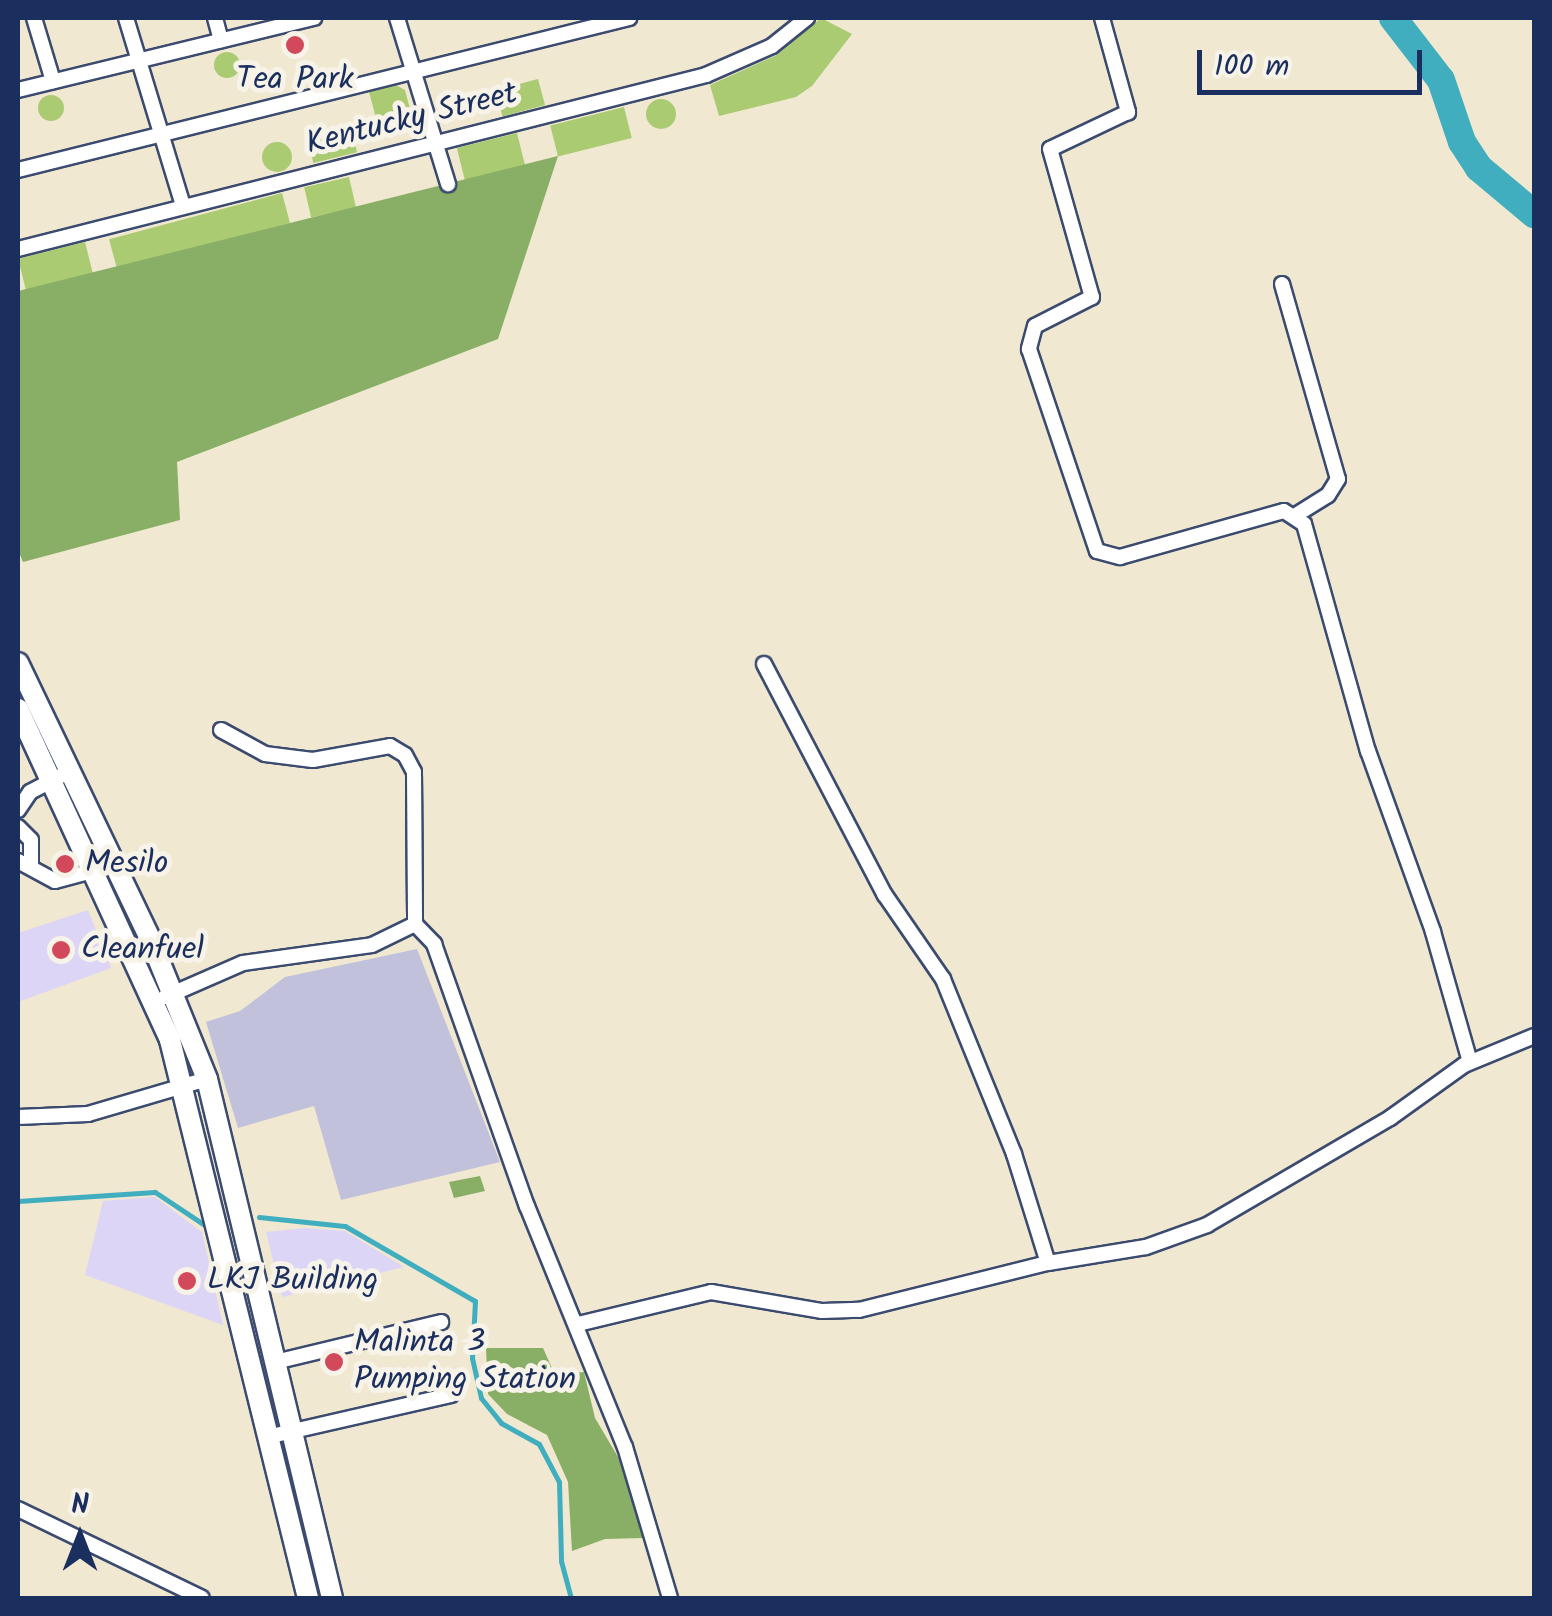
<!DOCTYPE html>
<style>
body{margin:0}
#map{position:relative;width:1552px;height:1616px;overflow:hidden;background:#f0e8d0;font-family:Kalam,sans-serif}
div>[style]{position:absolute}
.built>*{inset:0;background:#dcd5f6}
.industrial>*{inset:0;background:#c2c1dc}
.green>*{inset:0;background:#abcb73;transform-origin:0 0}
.round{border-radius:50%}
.forest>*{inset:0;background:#88af65}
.stream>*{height:5px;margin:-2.5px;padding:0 2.5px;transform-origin:2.5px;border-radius:2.5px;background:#41aec0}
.river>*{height:28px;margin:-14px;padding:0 14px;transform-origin:14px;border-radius:14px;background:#41aec0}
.roads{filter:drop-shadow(2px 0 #3b4b6f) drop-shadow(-2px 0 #3b4b6f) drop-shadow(0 2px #3b4b6f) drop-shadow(0 -2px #3b4b6f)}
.street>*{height:14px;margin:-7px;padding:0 7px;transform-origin:7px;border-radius:7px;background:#fff}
.primary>*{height:20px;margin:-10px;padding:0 10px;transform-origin:10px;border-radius:10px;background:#fff}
.dots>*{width:28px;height:28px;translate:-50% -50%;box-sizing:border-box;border:5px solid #f7f3e8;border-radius:50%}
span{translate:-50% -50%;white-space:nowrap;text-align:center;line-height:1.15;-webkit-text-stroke:10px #f7f3e8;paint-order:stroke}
.poi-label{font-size:32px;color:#1b2f5e}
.left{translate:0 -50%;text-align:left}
.street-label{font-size:32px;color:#1b2f5e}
.frame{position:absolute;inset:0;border:20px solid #1b2f5e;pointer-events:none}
.north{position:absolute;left:30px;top:1486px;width:100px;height:100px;-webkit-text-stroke:8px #f7f3e8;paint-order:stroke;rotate:0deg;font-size:28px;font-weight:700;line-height:40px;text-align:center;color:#1b2f5e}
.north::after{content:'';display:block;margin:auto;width:35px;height:45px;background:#1b2f5e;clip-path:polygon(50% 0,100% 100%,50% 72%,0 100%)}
.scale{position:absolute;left:1197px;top:50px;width:225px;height:45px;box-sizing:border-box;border:5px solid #1b2f5e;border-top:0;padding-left:12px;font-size:30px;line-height:35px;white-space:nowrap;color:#1b2f5e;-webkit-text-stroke:8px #f7f3e8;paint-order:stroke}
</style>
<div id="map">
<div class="built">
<div style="clip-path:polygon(88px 910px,111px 968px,18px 1002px,18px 933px)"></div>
<div style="clip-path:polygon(155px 1197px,202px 1232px,223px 1325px,85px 1275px,103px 1201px)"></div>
<div style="clip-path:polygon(305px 1228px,345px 1231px,404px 1267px,282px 1297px,266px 1232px)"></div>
</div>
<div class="industrial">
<div style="clip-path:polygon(417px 949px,500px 1162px,341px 1200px,314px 1106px,238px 1128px,206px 1022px,240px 1011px,285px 977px)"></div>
</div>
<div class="green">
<div style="clip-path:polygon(821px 18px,852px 34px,812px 86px,796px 97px,719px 116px,710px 85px,777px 55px)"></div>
<div class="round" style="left:214px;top:52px;width:26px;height:26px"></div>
<div style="left:538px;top:79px;width:27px;height:44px;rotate:75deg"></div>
<div style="clip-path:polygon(396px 85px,405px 90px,410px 109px,376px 118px,369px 92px)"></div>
<div class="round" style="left:38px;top:95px;width:26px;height:26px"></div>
<div class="round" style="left:646px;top:99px;width:30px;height:30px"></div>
<div style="left:624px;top:107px;width:32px;height:76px;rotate:76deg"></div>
<div style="left:350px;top:124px;width:29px;height:45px;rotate:76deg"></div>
<div style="left:517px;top:133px;width:33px;height:62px;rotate:76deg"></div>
<div class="round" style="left:262px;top:142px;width:30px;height:30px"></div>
<div style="left:349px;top:177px;width:31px;height:46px;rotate:77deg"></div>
<div style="left:282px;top:193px;width:31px;height:179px;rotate:75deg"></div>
<div style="left:85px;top:242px;width:32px;height:69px;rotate:76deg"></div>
</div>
<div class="forest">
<div style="clip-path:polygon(558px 156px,498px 339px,177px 462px,180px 520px,23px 562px,18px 550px,18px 291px)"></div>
<div style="clip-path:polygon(480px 1176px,485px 1191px,454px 1198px,449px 1182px)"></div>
<div style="clip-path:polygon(486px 1348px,543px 1348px,555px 1375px,584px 1372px,595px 1418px,621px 1462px,643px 1538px,605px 1539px,572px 1551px,568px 1482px,547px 1435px,507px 1414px,488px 1394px)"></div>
</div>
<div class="stream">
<div style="left:18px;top:1201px;width:137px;rotate:-3.8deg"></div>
<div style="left:155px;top:1192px;width:58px;rotate:33.7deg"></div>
<div style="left:259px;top:1217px;width:86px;rotate:6deg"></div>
<div style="left:345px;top:1226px;width:150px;rotate:30deg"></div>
<div style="left:475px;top:1301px;width:57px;rotate:93deg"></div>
<div style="left:472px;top:1358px;width:41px;rotate:77.3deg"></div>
<div style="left:481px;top:1398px;width:32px;rotate:51deg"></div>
<div style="left:501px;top:1423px;width:43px;rotate:28.9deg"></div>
<div style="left:539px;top:1444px;width:43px;rotate:62.2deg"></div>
<div style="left:559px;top:1482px;width:79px;rotate:88.5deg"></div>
<div style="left:561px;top:1561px;width:38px;rotate:75deg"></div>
</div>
<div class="river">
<div style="left:1393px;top:18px;width:78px;rotate:52.3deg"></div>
<div style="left:1441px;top:80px;width:65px;rotate:71.3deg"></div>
<div style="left:1462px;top:142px;width:31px;rotate:57deg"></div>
<div style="left:1479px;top:168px;width:72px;rotate:39.9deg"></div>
</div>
<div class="roads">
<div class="street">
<div style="left:34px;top:18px;width:66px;rotate:73.2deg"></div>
<div style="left:126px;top:18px;width:196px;rotate:73.1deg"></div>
<div style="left:215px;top:18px;width:23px;rotate:75deg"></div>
<div style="left:397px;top:18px;width:174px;rotate:72.9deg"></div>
<div style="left:1102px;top:18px;width:98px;rotate:74.5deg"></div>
<div style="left:1128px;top:112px;width:86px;rotate:154.6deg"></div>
<div style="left:1050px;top:149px;width:154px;rotate:74.2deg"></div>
<div style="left:1092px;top:297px;width:64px;rotate:153deg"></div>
<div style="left:1035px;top:326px;width:24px;rotate:105deg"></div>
<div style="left:1029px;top:349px;width:213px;rotate:71.4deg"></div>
<div style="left:1097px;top:551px;width:24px;rotate:15deg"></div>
<div style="left:1120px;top:557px;width:170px;rotate:-15.7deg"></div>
<div style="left:1284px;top:511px;width:24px;rotate:33deg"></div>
<div style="left:1304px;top:524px;width:236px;rotate:74.3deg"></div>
<div style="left:1368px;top:751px;width:192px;rotate:70.2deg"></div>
<div style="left:1433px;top:932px;width:135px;rotate:74.1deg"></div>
<div style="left:18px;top:90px;width:305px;rotate:-13.7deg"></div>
<div style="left:18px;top:170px;width:630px;rotate:-13.97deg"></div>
<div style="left:18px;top:249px;width:710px;rotate:-14.19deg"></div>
<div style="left:706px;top:75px;width:72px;rotate:-23.7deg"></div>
<div style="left:772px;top:46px;width:45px;rotate:-38.7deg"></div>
<div style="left:1282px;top:284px;width:203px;rotate:74deg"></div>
<div style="left:1338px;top:479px;width:19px;rotate:122deg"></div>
<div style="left:1328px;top:495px;width:38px;rotate:148deg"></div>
<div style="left:764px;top:664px;width:261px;rotate:62.4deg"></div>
<div style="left:885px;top:895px;width:102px;rotate:55.4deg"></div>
<div style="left:943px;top:979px;width:189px;rotate:67.9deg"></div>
<div style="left:1014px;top:1154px;width:114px;rotate:72.7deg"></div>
<div style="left:221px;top:730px;width:50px;rotate:28.6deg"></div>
<div style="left:265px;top:754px;width:48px;rotate:7.1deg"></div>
<div style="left:313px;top:760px;width:78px;rotate:-10.3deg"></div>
<div style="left:390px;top:746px;width:17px;rotate:31deg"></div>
<div style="left:405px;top:755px;width:19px;rotate:62deg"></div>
<div style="left:414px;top:772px;width:152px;rotate:89.6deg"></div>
<div style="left:18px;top:810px;width:22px;rotate:-56deg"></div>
<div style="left:30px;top:792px;width:45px;rotate:-27.7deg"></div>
<div style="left:18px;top:827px;width:18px;rotate:45deg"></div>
<div style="left:31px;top:840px;width:26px;rotate:90deg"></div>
<div style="left:18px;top:861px;width:42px;rotate:28.4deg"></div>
<div style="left:55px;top:881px;width:62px;rotate:-14.9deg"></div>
<div style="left:165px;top:997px;width:85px;rotate:-23.6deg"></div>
<div style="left:243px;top:963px;width:130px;rotate:-7.9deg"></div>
<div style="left:372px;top:945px;width:48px;rotate:-26deg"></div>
<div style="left:415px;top:924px;width:28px;rotate:46deg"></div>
<div style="left:434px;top:944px;width:278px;rotate:70.5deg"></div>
<div style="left:527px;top:1206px;width:260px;rotate:67.9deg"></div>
<div style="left:625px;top:1447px;width:158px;rotate:73.4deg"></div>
<div style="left:18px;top:1117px;width:70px;rotate:-2.5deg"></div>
<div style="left:88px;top:1114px;width:124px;rotate:-16.4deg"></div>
<div style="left:578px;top:1324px;width:137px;rotate:-13.5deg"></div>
<div style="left:711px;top:1292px;width:113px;rotate:9.7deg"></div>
<div style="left:822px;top:1311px;width:37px;rotate:-2deg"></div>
<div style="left:859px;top:1310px;width:195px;rotate:-14deg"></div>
<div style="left:1048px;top:1263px;width:99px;rotate:-9.3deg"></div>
<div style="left:1146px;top:1247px;width:65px;rotate:-19.8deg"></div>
<div style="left:1207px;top:1225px;width:212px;rotate:-30.3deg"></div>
<div style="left:1390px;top:1118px;width:91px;rotate:-35.6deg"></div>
<div style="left:1464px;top:1065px;width:76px;rotate:-22.5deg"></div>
<div style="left:275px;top:1362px;width:171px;rotate:-13.5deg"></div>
<div style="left:267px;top:1437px;width:189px;rotate:-12.9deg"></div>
<div style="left:18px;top:1509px;width:204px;rotate:25.8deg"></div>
</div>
<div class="primary">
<div style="left:18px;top:663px;width:308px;rotate:64.4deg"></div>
<div style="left:151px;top:941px;width:149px;rotate:67.9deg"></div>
<div style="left:207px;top:1079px;width:534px;rotate:76.46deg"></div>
<div style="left:18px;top:709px;width:364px;rotate:65.3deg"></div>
<div style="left:170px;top:1040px;width:575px;rotate:76.11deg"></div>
</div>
</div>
<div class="dots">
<div style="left:295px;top:45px;background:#d1495b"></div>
<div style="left:65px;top:864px;background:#d1495b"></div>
<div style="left:61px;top:950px;background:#d1495b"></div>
<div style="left:187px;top:1281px;background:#d1495b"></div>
<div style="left:334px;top:1362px;background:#d1495b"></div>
</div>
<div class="poi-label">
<span style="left:295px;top:80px">Tea Park</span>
<span class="left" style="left:85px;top:864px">Mesilo</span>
<span class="left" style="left:81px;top:950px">Cleanfuel</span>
<span class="left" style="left:207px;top:1281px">LKJ Building</span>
<span class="left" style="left:354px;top:1362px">Malinta 3<br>Pumping Station</span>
</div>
<div class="street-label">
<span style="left:412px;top:120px;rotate:-14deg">Kentucky Street</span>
</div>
<div class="frame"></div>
<div class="north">N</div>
<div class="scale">100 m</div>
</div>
